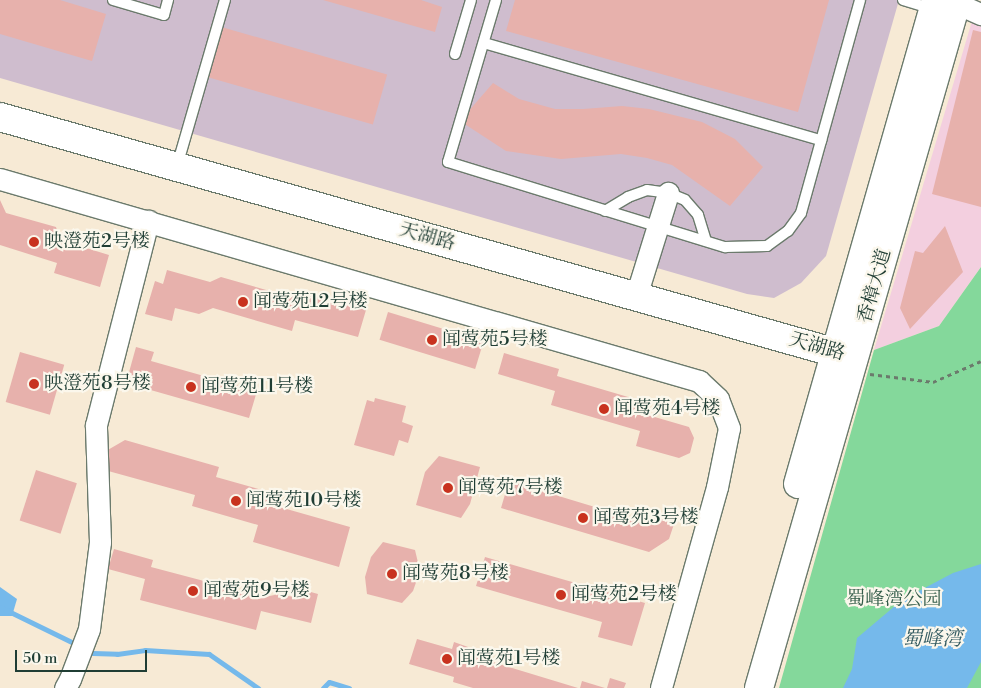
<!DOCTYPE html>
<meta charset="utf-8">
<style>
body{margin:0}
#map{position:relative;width:981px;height:688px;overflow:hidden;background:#f7ead5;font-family:"Libre Bodoni","Noto Serif SC",serif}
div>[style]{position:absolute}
.built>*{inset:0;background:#f3cfdf}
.industrial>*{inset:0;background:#cfbdce}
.green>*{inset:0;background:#84d89b}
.water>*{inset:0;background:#75b9eb}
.stream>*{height:5px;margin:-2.5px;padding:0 2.5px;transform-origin:2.5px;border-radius:2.5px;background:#75b9eb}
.building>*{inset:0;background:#e7b1ac;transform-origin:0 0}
.path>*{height:3px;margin-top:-1.5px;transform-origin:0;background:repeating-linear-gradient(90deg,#6b7a6c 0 4px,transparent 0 8px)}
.roads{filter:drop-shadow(1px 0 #6b7a6c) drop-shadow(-1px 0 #6b7a6c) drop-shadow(0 1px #6b7a6c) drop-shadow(0 -1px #6b7a6c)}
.lane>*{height:10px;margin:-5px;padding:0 5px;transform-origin:5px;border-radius:5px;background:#fff}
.street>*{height:21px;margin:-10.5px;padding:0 10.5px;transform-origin:10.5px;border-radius:10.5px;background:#fff}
.secondary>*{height:28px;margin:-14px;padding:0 14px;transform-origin:14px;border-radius:14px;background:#fff}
.dots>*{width:14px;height:14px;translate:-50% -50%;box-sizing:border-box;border:2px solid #fbf7ec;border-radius:50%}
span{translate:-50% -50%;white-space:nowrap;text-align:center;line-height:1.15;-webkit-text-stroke:4.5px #fbf7ec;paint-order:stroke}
.street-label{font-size:19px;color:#1f3d34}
.poi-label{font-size:19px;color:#1f3d34}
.left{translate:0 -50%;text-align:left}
.park-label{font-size:19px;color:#335c49}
.water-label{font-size:20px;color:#345c62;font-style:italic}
.scale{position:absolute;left:15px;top:650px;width:132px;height:22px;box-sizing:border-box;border:2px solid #1f3d34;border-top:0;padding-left:6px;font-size:15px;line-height:18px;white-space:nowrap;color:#1f3d34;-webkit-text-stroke:4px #fbf7ec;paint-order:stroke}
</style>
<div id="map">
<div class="built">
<div style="clip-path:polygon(975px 11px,981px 14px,981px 267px,939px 326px,874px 350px)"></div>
</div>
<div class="industrial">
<div style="clip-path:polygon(0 0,899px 0,826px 256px,801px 283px,774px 298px,747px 294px,0 78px)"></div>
</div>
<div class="green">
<div style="clip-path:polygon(981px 267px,981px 688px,779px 688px,874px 350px,939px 326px)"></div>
</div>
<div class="water">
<div style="clip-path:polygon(981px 564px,981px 662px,967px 688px,843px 688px,852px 669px,857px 638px,902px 600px,953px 573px)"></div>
<div style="clip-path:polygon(0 587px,17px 599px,12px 616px,0 616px)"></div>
</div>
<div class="stream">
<div style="left:0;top:607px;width:87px;rotate:26deg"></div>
<div style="left:86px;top:649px;width:8px;rotate:30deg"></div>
<div style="left:93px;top:653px;width:24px;rotate:2deg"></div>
<div style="left:117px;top:654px;width:28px;rotate:-8deg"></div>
<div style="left:145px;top:650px;width:64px;rotate:3.6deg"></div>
<div style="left:209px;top:654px;width:60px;rotate:34.8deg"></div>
<div style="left:323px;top:688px;width:8px;rotate:-45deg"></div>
<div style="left:329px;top:682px;width:21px;rotate:17deg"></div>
</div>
<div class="building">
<div style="clip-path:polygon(0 0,60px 0,106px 14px,92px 61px,0 34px)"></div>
<div style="clip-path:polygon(323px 0,421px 0,442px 7px,435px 32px)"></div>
<div style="clip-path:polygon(515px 0,829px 0,798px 112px,506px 31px)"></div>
<div style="left:218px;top:26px;width:176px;height:52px;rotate:16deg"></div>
<div style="clip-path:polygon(973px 30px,981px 32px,981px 207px,932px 194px)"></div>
<div style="clip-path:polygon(493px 83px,519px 99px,555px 109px,583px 109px,622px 106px,649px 109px,702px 122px,735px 139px,763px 167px,730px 206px,672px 165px,647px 158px,621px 154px,561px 159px,506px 151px,460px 121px)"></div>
<div style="clip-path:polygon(0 200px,6px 213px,56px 227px,60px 240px,109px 255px,100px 287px,54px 273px,57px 263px,0 245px)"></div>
<div style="clip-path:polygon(945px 226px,963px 272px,910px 329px,900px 308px,915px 251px,923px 253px)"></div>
<div style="clip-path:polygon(167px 270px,210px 282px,221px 277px,287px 296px,302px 292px,366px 310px,358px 337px,295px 320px,292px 331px,213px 308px,199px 314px,175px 308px,172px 321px,145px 314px,155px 281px,163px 284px)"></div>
<div style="left:388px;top:312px;width:100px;height:29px;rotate:17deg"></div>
<div style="clip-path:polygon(136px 347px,154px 352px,151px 361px,257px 391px,249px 418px,126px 383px)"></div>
<div style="left:20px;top:352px;width:46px;height:52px;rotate:16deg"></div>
<div style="clip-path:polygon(504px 353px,559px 369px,557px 376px,645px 402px,641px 413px,689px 427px,694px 438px,690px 453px,679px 458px,636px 446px,640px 431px,551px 405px,555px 391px,498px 374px)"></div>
<div style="clip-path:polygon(375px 398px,406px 406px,402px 422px,413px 426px,408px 443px,399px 440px,394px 456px,354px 445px,367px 400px,374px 402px)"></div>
<div style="clip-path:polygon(125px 440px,219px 467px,216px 477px,280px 495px,276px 506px,350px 527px,339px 567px,253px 542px,258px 525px,192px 506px,195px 495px,101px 469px,106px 451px)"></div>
<div style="clip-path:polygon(439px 456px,480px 467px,470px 504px,461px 518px,416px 505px,425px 472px)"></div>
<div style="left:36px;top:470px;width:43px;height:53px;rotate:18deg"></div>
<div style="clip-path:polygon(509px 481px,651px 524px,654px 515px,675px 521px,669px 539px,649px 552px,501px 508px)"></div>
<div style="clip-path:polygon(383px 542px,415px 550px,420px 571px,413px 591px,402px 603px,367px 594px,365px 577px,371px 557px)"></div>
<div style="clip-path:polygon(114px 549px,153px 560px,151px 567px,265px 597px,279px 594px,298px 598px,300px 589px,318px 594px,311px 623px,261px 611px,256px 630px,140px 600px,145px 579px,108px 569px)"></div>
<div style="clip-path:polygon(485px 557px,645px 603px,632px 646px,598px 637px,602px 622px,476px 586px)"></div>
<div style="clip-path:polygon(417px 639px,452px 649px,454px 642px,468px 647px,466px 654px,578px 688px,473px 688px,453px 682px,454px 677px,409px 664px)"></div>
<div style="clip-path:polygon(610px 678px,626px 683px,624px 688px,607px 688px)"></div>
<div style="clip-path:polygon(582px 681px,605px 688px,580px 688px)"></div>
</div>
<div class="path">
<div style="left:870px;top:374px;width:64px;rotate:7.2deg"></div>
<div style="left:933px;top:382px;width:52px;rotate:-23.6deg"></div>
</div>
<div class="roads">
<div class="lane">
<div style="left:113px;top:0;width:53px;rotate:16.4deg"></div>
<div style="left:164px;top:15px;width:16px;rotate:-75deg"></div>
<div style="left:496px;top:0;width:169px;rotate:106.5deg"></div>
<div style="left:448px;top:162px;width:290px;rotate:17.1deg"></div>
<div style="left:725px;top:247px;width:42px;rotate:-1.4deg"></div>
<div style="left:767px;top:246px;width:26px;rotate:-36deg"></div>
<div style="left:788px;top:231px;width:22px;rotate:-54deg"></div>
<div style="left:801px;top:213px;width:221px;rotate:-74.5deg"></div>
<div style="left:903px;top:0;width:31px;rotate:17deg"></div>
<div style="left:484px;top:43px;width:351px;rotate:16.1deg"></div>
<div style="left:455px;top:54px;width:56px;rotate:-73.5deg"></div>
<div style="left:177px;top:166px;width:173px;rotate:-73.9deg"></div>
<div style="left:605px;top:211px;width:27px;rotate:-31deg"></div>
<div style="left:628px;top:197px;width:20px;rotate:-20deg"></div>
<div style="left:647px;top:190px;width:21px;rotate:8deg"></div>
<div style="left:668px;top:193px;width:18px;rotate:22deg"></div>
<div style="left:685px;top:200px;width:20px;rotate:49deg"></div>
<div style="left:698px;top:215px;width:27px;rotate:73deg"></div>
</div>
<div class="street">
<div style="left:949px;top:0;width:35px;rotate:24deg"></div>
<div style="left:0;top:179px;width:728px;rotate:16.12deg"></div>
<div style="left:699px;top:381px;width:26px;rotate:43deg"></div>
<div style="left:718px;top:399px;width:31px;rotate:69deg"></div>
<div style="left:729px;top:428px;width:60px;rotate:101.5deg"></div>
<div style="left:717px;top:487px;width:209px;rotate:105.6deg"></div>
<div style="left:636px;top:296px;width:108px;rotate:-72.7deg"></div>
<div style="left:65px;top:688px;width:10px;rotate:-61deg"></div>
<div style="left:70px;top:679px;width:53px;rotate:-69.2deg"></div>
<div style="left:89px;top:629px;width:88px;rotate:-82.8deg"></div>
<div style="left:100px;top:542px;width:117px;rotate:-92deg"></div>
<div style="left:96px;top:425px;width:211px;rotate:-75.7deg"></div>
</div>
<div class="secondary">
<div style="left:0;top:117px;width:887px;rotate:15.76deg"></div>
<div style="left:798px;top:484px;width:503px;rotate:-74.09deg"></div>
<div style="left:759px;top:688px;width:716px;rotate:-73.94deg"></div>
</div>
</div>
<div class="dots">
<div style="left:34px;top:242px;background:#c8321e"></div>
<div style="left:243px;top:302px;background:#c8321e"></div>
<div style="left:432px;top:340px;background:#c8321e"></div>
<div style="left:34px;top:384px;background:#c8321e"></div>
<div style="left:191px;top:387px;background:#c8321e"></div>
<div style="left:604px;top:409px;background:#c8321e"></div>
<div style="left:448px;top:488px;background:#c8321e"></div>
<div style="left:236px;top:501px;background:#c8321e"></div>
<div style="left:583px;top:518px;background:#c8321e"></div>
<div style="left:392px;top:574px;background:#c8321e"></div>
<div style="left:193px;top:591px;background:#c8321e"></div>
<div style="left:561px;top:595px;background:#c8321e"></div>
<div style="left:447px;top:659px;background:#c8321e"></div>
</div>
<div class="street-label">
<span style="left:427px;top:237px;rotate:16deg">天湖路</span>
<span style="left:875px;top:286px;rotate:-74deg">香樟大道</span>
<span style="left:817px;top:347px;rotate:16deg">天湖路</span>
</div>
<div class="poi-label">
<span class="left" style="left:44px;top:242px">映澄苑2号楼</span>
<span class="left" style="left:253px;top:302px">闻莺苑12号楼</span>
<span class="left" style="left:442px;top:340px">闻莺苑5号楼</span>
<span class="left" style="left:44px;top:384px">映澄苑8号楼</span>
<span class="left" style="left:201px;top:387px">闻莺苑11号楼</span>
<span class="left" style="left:614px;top:409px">闻莺苑4号楼</span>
<span class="left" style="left:458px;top:488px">闻莺苑7号楼</span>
<span class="left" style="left:246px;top:501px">闻莺苑10号楼</span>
<span class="left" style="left:593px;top:518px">闻莺苑3号楼</span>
<span class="left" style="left:402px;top:574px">闻莺苑8号楼</span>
<span class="left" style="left:203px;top:591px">闻莺苑9号楼</span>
<span class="left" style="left:571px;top:595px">闻莺苑2号楼</span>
<span class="left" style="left:457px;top:659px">闻莺苑1号楼</span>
</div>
<div class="park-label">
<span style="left:894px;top:600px">蜀峰湾公园</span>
</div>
<div class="water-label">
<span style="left:932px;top:639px">蜀峰湾</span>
</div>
<div class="scale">50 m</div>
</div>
